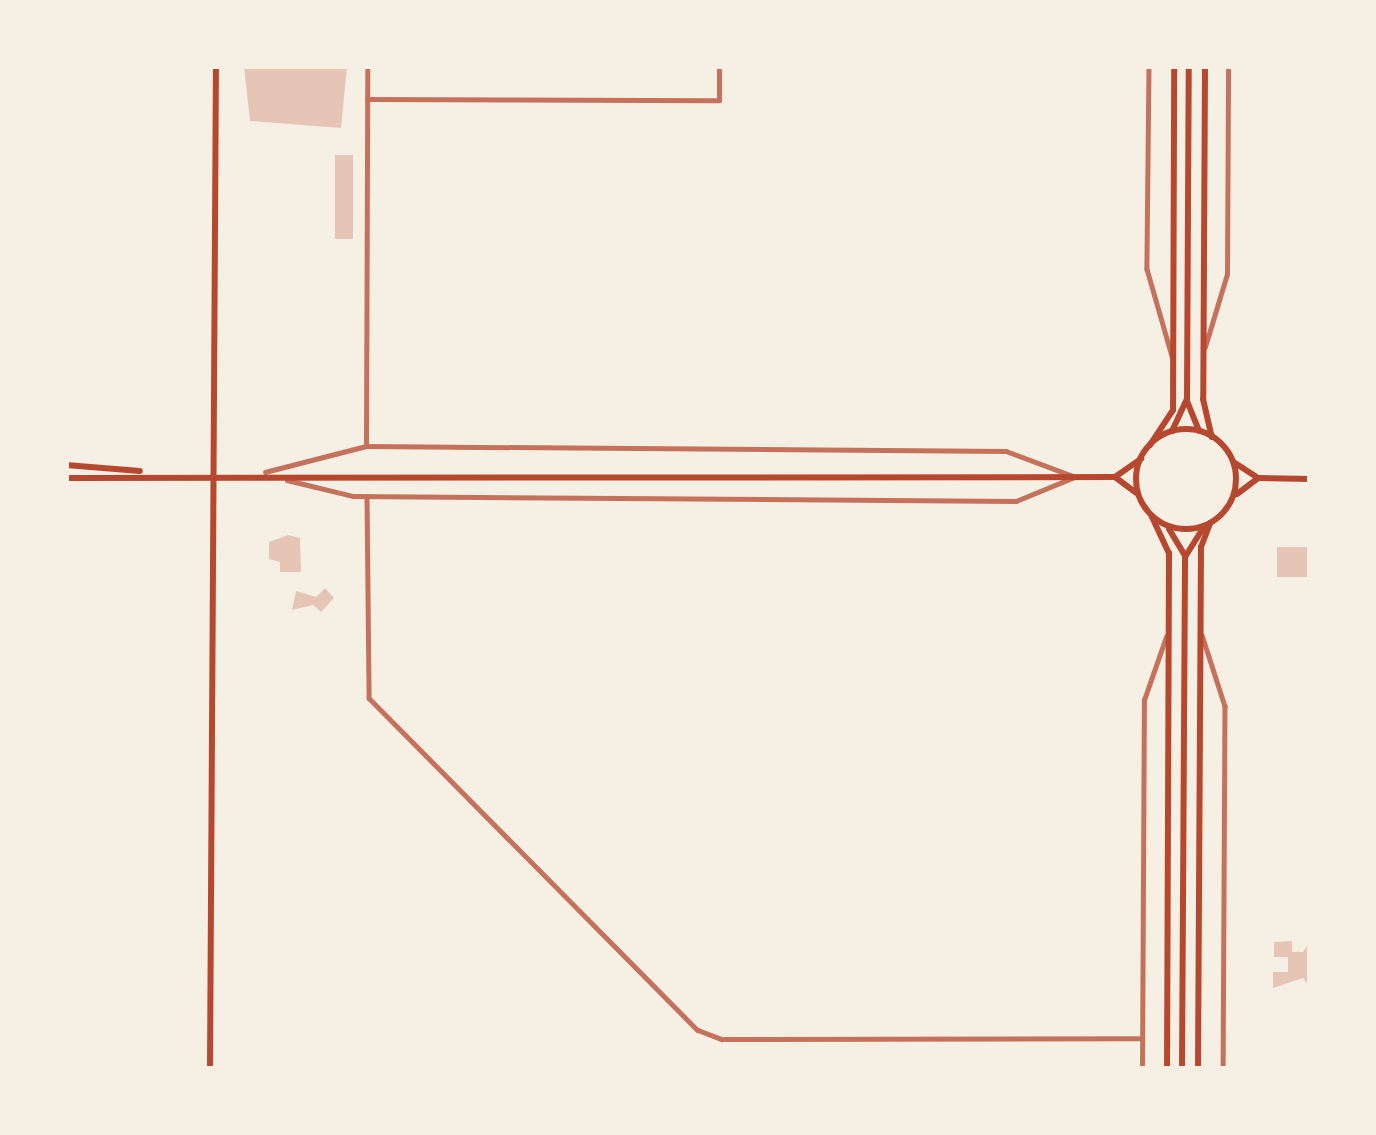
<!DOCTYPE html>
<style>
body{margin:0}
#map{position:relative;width:1376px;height:1135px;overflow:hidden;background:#f6efe4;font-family:"Golos Text",sans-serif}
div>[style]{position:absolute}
.building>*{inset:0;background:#e6c5b7;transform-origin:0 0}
.minor>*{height:4.5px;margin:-2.25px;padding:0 2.25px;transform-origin:2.25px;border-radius:2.25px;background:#c5725c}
.secondary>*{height:6px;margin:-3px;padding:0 3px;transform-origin:3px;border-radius:3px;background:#b5482f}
.secondary>.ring{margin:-3px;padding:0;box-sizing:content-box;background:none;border:6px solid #b5482f;border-radius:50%}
span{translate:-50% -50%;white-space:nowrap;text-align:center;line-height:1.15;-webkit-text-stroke:12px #f6efe4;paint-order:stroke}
.frame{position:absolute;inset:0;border:69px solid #f6efe4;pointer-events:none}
</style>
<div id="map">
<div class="building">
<div style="clip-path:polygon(347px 66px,341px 128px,250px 121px,244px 66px)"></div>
<div style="left:335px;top:155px;width:18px;height:84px"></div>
<div style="clip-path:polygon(288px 535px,300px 538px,301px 572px,280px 572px,280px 562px,269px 559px,269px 542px)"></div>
<div style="left:1277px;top:547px;width:33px;height:30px"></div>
<div style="clip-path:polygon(325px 588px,334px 598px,321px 612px,313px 605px,292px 610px,296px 591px,316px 597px)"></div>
<div style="clip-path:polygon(1292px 941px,1292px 952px,1303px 952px,1310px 941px,1310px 988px,1303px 978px,1273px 988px,1273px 972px,1288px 972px,1288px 957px,1274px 957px,1274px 942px)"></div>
</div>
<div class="minor">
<div style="left:1149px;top:66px;width:203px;rotate:90.6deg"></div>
<div style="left:1147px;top:269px;width:91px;rotate:74deg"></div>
<div style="left:367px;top:99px;width:352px;rotate:0.2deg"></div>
<div style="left:719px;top:100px;width:34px;rotate:-90deg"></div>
<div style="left:1205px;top:347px;width:76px;rotate:-73.2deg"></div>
<div style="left:1227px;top:274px;width:208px;rotate:-89.7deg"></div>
<div style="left:366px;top:444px;width:378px;rotate:-89.8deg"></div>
<div style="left:265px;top:472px;width:104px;rotate:-14.4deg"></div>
<div style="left:366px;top:446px;width:640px;rotate:0.45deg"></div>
<div style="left:1006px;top:451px;width:72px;rotate:20.5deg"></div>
<div style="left:287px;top:480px;width:68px;rotate:13.6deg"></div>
<div style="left:353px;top:496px;width:663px;rotate:0.43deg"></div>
<div style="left:1016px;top:501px;width:61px;rotate:-22.3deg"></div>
<div style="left:367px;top:496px;width:202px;rotate:89.4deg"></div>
<div style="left:369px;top:698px;width:467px;rotate:45.3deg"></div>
<div style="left:698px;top:1030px;width:25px;rotate:21deg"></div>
<div style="left:721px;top:1039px;width:421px;rotate:-0.1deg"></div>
<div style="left:1202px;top:635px;width:75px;rotate:72.1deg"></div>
<div style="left:1225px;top:706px;width:363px;rotate:90.3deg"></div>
<div style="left:1142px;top:1069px;width:369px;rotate:-89.7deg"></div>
<div style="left:1144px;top:700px;width:67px;rotate:-70.8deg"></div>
</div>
<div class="secondary">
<div style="left:1205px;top:66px;width:333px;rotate:90.3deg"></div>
<div style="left:1203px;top:399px;width:39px;rotate:77deg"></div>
<div style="left:1187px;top:401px;width:32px;rotate:68deg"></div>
<div class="ring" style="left:1136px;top:429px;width:94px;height:94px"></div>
<div style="left:1172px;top:431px;width:35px;rotate:-65deg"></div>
<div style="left:1187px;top:399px;width:333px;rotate:-89.7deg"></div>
<div style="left:1150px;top:445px;width:42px;rotate:-56.7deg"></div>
<div style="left:1173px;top:410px;width:344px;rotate:-89.8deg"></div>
<div style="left:1235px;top:463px;width:27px;rotate:33deg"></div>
<div style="left:1258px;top:478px;width:52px;rotate:1.1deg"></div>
<div style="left:66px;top:465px;width:74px;rotate:4.6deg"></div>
<div style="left:1115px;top:477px;width:26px;rotate:37deg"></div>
<div style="left:66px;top:478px;width:1049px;rotate:-0.05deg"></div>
<div style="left:1115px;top:477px;width:32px;rotate:-35deg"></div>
<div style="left:1237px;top:494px;width:26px;rotate:-37deg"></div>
<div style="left:1152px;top:517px;width:40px;rotate:65deg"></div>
<div style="left:1169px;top:553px;width:516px;rotate:90.22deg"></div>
<div style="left:1169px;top:529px;width:29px;rotate:59deg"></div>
<div style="left:210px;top:1069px;width:1003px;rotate:-89.66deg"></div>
<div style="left:1182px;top:1069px;width:512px;rotate:-89.66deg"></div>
<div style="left:1185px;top:557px;width:36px;rotate:-58deg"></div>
<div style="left:1198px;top:1069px;width:522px;rotate:-89.67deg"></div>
<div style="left:1201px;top:547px;width:26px;rotate:-69deg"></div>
</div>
<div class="frame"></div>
</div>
